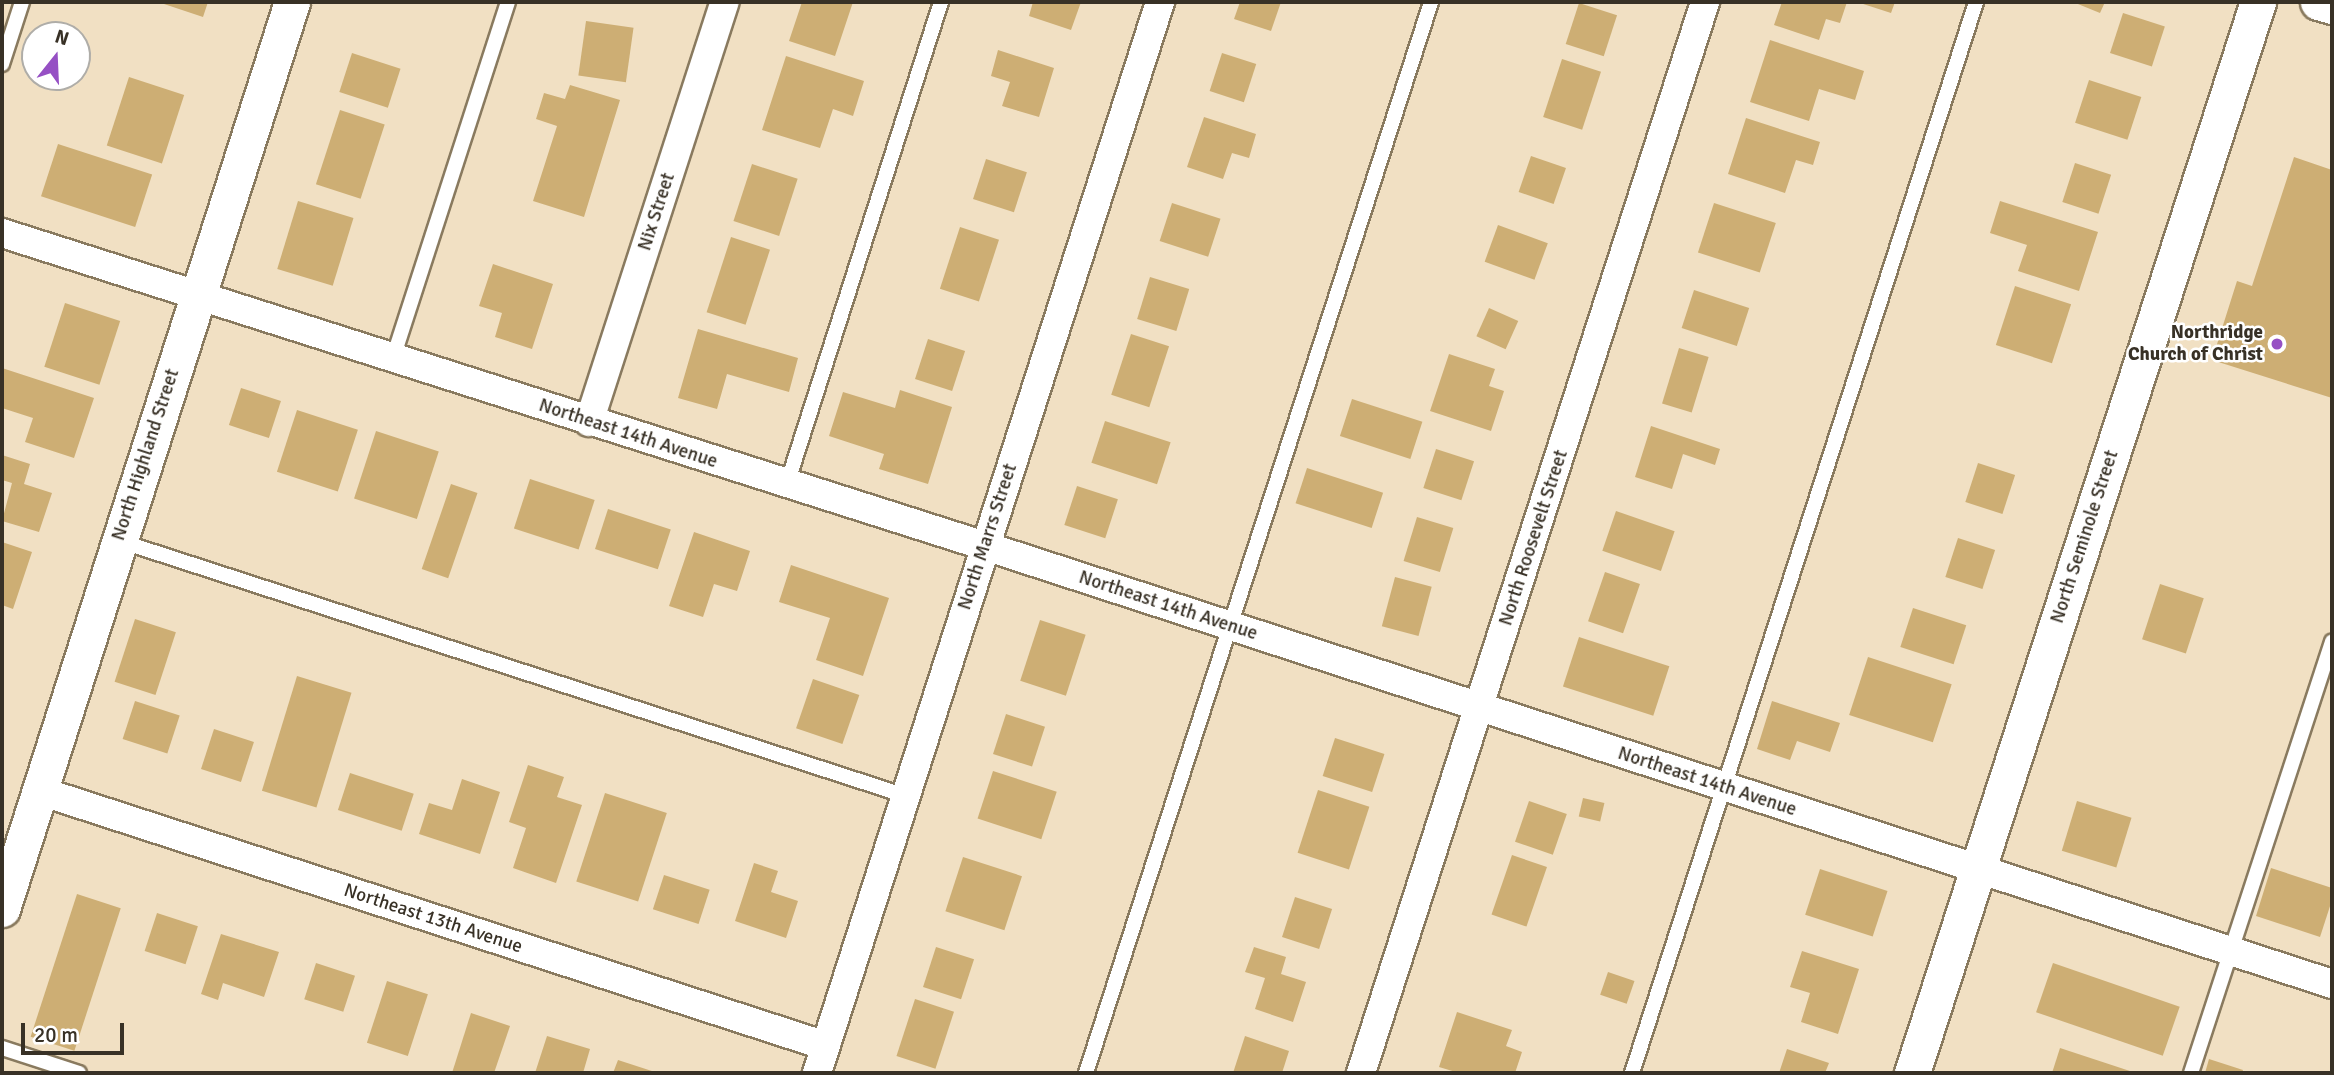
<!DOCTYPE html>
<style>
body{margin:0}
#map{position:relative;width:2334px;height:1075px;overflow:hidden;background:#f1e0c3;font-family:Signika,sans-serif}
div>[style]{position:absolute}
.building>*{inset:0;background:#cdae74;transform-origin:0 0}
.roads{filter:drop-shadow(2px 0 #897a5f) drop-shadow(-2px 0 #897a5f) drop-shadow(0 2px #897a5f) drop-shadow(0 -2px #897a5f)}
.service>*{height:14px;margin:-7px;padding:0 7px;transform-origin:7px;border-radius:7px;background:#fff}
.minor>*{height:28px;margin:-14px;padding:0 14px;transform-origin:14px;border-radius:14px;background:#fff}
.tertiary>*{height:35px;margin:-17.5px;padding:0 17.5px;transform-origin:17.5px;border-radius:17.5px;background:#fff}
.dots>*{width:19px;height:19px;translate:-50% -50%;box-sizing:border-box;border:4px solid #fff;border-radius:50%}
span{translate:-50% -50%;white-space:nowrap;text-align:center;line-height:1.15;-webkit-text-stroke:5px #fff;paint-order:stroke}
.street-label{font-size:19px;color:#383126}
.poi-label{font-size:19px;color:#383126;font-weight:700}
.right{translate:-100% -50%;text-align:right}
.frame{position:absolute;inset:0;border:4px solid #383126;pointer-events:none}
.north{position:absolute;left:21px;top:21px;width:70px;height:70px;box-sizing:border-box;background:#fff;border:2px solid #afada8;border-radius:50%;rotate:18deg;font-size:19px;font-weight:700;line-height:28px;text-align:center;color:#383126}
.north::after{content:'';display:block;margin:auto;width:24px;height:32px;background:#9650c4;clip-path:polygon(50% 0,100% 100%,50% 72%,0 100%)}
.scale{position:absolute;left:21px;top:1023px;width:103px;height:32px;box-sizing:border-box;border:4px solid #383126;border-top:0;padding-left:9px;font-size:21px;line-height:24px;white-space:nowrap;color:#383126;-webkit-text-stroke:5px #fff;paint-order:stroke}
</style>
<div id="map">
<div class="building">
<div style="clip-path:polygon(158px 2px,208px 2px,203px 17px)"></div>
<div style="clip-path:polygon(802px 2px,853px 2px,835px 56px,789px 41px)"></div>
<div style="clip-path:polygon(1033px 2px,1081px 2px,1071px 30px,1029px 16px)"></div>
<div style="clip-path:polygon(1240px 2px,1281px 2px,1271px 31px,1234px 19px)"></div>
<div style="clip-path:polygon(1782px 2px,1847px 2px,1840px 23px,1826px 19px,1819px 40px,1774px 25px)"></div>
<div style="clip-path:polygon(1857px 2px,1895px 2px,1891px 13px)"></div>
<div style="clip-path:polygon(2073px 2px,2105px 2px,2100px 13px)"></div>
<div style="left:1579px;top:3px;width:40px;height:43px;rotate:18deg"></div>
<div style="left:2123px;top:13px;width:44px;height:42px;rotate:18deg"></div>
<div style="left:586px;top:21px;width:48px;height:55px;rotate:8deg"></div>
<div style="clip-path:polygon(1770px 40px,1864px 71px,1855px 100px,1819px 89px,1809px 121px,1750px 102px)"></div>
<div style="clip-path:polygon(998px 50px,1054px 68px,1039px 117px,1002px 106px,1010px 82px,991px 76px)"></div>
<div style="left:352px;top:53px;width:51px;height:41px;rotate:18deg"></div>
<div style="left:1222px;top:53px;width:36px;height:40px;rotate:18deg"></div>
<div style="clip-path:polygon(786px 56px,864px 81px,853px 116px,833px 109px,820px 148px,762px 130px)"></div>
<div style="left:1562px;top:59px;width:41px;height:61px;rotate:18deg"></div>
<div style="left:129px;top:77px;width:58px;height:72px;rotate:18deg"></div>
<div style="left:2089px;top:80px;width:55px;height:45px;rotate:18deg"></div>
<div style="clip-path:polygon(570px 85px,620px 100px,584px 217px,533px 201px,557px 126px,536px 119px,544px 93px,565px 99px)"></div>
<div style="left:340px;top:110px;width:47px;height:78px;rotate:18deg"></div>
<div style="clip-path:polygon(1204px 117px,1256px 134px,1249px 158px,1232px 153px,1223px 179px,1187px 167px)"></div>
<div style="clip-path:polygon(1746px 118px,1820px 142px,1813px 165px,1796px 160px,1785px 193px,1728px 174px)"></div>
<div style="left:58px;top:144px;width:99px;height:55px;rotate:18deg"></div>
<div style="left:1531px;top:156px;width:37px;height:38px;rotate:19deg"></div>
<div style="clip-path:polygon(2294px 157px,2332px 170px,2332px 398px,2212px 360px,2237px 281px,2252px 286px)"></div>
<div style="left:986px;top:159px;width:43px;height:42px;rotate:18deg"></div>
<div style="left:2075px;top:163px;width:38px;height:41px;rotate:18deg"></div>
<div style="left:752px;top:164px;width:48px;height:60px;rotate:18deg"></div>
<div style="left:298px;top:201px;width:58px;height:71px;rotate:17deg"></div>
<div style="clip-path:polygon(2000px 201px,2098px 232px,2079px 291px,2018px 271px,2027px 245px,1990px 233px)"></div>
<div style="left:1172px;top:203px;width:51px;height:40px;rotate:18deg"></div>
<div style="left:1714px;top:203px;width:65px;height:52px;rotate:18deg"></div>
<div style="left:1498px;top:225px;width:53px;height:39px;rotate:20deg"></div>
<div style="left:960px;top:227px;width:41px;height:65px;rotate:18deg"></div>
<div style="left:731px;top:237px;width:41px;height:79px;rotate:18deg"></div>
<div style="clip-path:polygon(493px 264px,553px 284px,532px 349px,495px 337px,502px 313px,479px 306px)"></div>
<div style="left:1150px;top:277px;width:41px;height:44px;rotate:17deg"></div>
<div style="left:2015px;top:286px;width:59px;height:62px;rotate:18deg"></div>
<div style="left:1694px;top:290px;width:58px;height:40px;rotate:18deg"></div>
<div style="left:65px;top:303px;width:58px;height:67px;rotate:18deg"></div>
<div style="left:1489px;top:308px;width:32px;height:31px;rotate:24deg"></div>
<div style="clip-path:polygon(698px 329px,798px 358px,789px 392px,727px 374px,717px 409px,678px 398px)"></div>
<div style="left:1131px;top:334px;width:40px;height:64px;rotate:18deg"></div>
<div style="left:928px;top:339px;width:39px;height:42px;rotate:18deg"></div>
<div style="left:1679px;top:348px;width:31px;height:58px;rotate:17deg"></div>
<div style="clip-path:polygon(1449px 354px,1495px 369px,1489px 386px,1504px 391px,1491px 431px,1430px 411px)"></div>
<div style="clip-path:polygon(2px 368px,94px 398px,74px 458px,25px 442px,33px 418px,2px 408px)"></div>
<div style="left:241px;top:388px;width:42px;height:39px;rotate:18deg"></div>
<div style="clip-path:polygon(900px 390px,952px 407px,928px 484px,879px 469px,884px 454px,829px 436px,843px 392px,895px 408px)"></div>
<div style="left:1352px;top:399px;width:74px;height:39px;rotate:18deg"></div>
<div style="left:297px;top:410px;width:64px;height:65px;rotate:18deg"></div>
<div style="left:1105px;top:421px;width:69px;height:44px;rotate:18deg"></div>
<div style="clip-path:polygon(1651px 426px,1720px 449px,1715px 465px,1683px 454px,1672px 489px,1635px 477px)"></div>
<div style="left:376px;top:431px;width:66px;height:71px;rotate:18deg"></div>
<div style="left:1436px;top:449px;width:40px;height:41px;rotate:18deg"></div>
<div style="clip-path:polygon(2px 455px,30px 464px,24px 484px,52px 493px,39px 532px,2px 521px,12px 483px,2px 480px)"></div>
<div style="left:1978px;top:463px;width:39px;height:41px;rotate:18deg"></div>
<div style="left:1307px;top:468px;width:80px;height:37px;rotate:18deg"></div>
<div style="left:530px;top:479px;width:68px;height:52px;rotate:18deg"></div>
<div style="left:451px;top:484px;width:28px;height:90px;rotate:19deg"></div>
<div style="left:1077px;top:486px;width:43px;height:41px;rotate:18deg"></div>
<div style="left:608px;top:509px;width:66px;height:42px;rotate:18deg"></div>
<div style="left:1616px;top:511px;width:62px;height:42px;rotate:19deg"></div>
<div style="left:1417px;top:517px;width:38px;height:46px;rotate:17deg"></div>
<div style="clip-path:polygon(694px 532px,750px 551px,737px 591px,714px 584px,703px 617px,669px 606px)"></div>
<div style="left:1958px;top:538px;width:39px;height:41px;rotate:18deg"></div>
<div style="clip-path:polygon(2px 542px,32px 552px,13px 609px,2px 605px)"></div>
<div style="clip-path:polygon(791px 565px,889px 598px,863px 676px,816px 660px,830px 618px,779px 602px)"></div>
<div style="left:1605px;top:572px;width:37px;height:52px;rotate:19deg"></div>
<div style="left:1395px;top:577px;width:38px;height:51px;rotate:15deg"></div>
<div style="left:2160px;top:584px;width:46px;height:58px;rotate:18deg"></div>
<div style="left:1913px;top:608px;width:56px;height:41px;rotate:18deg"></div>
<div style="left:135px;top:619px;width:43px;height:66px;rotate:18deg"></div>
<div style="left:1040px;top:620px;width:48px;height:64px;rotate:18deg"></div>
<div style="left:1579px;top:637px;width:95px;height:52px;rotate:18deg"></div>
<div style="left:1868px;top:657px;width:88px;height:61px;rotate:18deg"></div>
<div style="left:297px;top:676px;width:57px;height:120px;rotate:17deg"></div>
<div style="left:813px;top:679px;width:49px;height:52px;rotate:19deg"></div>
<div style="left:135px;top:701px;width:47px;height:40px;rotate:18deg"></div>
<div style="clip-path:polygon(1772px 701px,1840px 723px,1830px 752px,1797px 741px,1790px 760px,1757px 749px)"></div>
<div style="left:1006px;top:714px;width:41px;height:42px;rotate:18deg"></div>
<div style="left:214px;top:729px;width:42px;height:42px;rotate:18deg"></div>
<div style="left:1335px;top:738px;width:52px;height:40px;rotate:18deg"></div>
<div style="clip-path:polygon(528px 765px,564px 777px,557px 797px,582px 805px,556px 883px,513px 868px,526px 828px,509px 822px)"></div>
<div style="left:993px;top:771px;width:67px;height:50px;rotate:18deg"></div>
<div style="left:350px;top:773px;width:67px;height:39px;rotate:18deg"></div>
<div style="clip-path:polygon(462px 779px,500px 792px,480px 854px,419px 834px,429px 803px,452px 810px)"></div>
<div style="left:1318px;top:790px;width:54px;height:66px;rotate:18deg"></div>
<div style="left:605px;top:793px;width:65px;height:93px;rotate:18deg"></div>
<div style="left:1583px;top:798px;width:22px;height:19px;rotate:13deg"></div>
<div style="left:1529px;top:801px;width:40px;height:43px;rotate:19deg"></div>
<div style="left:2077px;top:801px;width:57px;height:52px;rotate:17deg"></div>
<div style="left:1512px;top:855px;width:37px;height:63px;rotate:19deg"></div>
<div style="left:963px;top:857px;width:62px;height:57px;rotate:18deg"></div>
<div style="clip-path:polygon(754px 863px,778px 871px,771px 892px,798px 901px,786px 938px,735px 921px)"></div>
<div style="clip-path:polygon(2271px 868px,2332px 888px,2332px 900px,2320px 937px,2256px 916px)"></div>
<div style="left:1820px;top:869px;width:71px;height:48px;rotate:18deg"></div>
<div style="left:664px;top:875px;width:48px;height:36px;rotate:18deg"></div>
<div style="left:77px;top:894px;width:46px;height:150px;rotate:18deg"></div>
<div style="left:1295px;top:897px;width:39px;height:42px;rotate:18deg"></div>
<div style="left:157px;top:913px;width:43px;height:40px;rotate:18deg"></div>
<div style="clip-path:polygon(221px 934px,279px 952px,264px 997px,223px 983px,218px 1000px,201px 994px)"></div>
<div style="left:936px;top:947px;width:40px;height:42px;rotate:18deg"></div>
<div style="clip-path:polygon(1254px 947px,1286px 957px,1281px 974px,1306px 982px,1293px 1022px,1255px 1009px,1265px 978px,1245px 972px)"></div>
<div style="clip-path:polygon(1802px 951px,1859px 969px,1838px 1034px,1801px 1022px,1810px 993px,1790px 987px)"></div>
<div style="left:316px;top:963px;width:41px;height:38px;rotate:18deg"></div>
<div style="left:2053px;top:963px;width:134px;height:52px;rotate:19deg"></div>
<div style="left:1608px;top:972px;width:28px;height:24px;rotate:19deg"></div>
<div style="left:387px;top:981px;width:43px;height:65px;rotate:18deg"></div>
<div style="left:915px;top:999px;width:41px;height:60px;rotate:18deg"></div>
<div style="clip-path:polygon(1457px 1012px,1512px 1030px,1506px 1046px,1522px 1052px,1515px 1073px,1459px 1073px,1439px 1067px)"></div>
<div style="clip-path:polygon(471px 1013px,510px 1026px,494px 1073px,452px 1073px)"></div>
<div style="clip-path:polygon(547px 1036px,590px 1049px,583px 1073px,535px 1073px)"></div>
<div style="clip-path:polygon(1245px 1036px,1289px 1051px,1282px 1073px,1233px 1073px)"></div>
<div style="clip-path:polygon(2060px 1048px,2136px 1073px,2052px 1073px)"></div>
<div style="clip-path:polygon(1787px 1049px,1829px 1063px,1825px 1073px,1779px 1073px)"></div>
<div style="clip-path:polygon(2209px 1059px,2243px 1070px,2242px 1073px,2205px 1073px)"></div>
<div style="clip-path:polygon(618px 1060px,658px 1073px,613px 1073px)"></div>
</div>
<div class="roads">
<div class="service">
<div style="left:2px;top:64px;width:65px;rotate:-72.1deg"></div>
<div style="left:393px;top:358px;width:374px;rotate:-72.1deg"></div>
<div style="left:787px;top:484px;width:506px;rotate:-72.28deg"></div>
<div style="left:120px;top:541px;width:826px;rotate:17.97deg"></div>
<div style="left:2px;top:1048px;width:81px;rotate:18deg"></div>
<div style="left:1086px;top:1073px;width:1125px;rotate:-72.14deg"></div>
<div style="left:1632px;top:1073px;width:1125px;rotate:-72.19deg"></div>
<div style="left:2191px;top:1073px;width:454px;rotate:-71.9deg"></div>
</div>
<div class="minor">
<div style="left:2px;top:233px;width:1032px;rotate:17.66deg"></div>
<div style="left:985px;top:546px;width:1416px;rotate:18.01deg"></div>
<div style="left:589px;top:422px;width:441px;rotate:-72.1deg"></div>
<div style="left:40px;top:791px;width:826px;rotate:17.97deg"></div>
<div style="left:817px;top:1073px;width:1125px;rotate:-72.24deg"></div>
<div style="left:1361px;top:1073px;width:1125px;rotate:-72.19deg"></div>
</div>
<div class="tertiary">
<div style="left:2318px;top:2px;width:15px;rotate:16deg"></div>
<div style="left:2px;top:909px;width:952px;rotate:-72.27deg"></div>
<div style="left:1912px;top:1073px;width:1126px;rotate:-72.1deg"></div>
</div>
</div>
<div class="dots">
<div style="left:2277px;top:344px;background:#9650c4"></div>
</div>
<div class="street-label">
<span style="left:657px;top:212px;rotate:-72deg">Nix Street</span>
<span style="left:628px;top:434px;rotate:18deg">Northeast 14th Avenue</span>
<span style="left:146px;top:455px;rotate:-72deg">North Highland Street</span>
<span style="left:988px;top:537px;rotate:-72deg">North Marrs Street</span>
<span style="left:2085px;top:537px;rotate:-72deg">North Seminole Street</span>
<span style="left:1534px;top:538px;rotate:-72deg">North Roosevelt Street</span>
<span style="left:1168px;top:606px;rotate:18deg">Northeast 14th Avenue</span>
<span style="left:1707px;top:782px;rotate:18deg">Northeast 14th Avenue</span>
<span style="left:433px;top:919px;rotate:18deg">Northeast 13th Avenue</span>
</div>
<div class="poi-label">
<span class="right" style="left:2263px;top:344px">Northridge<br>Church of Christ</span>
</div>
<div class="frame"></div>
<div class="north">N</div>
<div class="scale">20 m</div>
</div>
